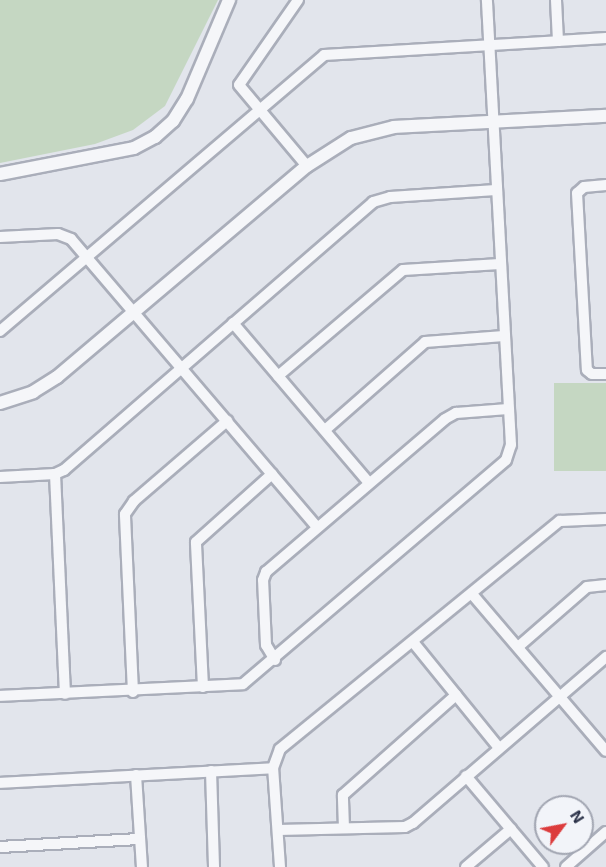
<!DOCTYPE html>
<style>
body{margin:0}
#map{position:relative;width:606px;height:867px;overflow:hidden;background:#e2e5ec;font-family:"Exo 2",sans-serif}
div>[style]{position:absolute}
.green>*{inset:0;background:#c5d7c2;transform-origin:0 0}
.roads{filter:drop-shadow(2px 0 #aaaeba) drop-shadow(-2px 0 #aaaeba) drop-shadow(0 2px #aaaeba) drop-shadow(0 -2px #aaaeba)}
.minor>*{height:10px;margin:-5px;padding:0 5px;transform-origin:5px;border-radius:5px;background:#f5f6f9}
.tertiary>*{height:12px;margin:-6px;padding:0 6px;transform-origin:6px;border-radius:6px;background:#f5f6f9}
span{translate:-50% -50%;white-space:nowrap;text-align:center;line-height:1.15;-webkit-text-stroke:4.5px #f2f4f9;paint-order:stroke}
.north{position:absolute;left:534px;top:795px;width:60px;height:60px;box-sizing:border-box;background:#f2f4f9;border:2px solid #a1a5b1;border-radius:50%;rotate:58deg;font-size:16px;font-weight:700;line-height:24px;text-align:center;color:#282f46}
.north::after{content:'';display:block;margin:auto;width:21px;height:27px;background:#dc3c3d;clip-path:polygon(50% 0,100% 100%,50% 72%,0 100%)}
</style>
<div id="map">
<div class="green">
<div style="clip-path:polygon(0 0,218px 0,165px 106px,133px 130px,95px 144px,0 163px)"></div>
<div style="left:606px;top:383px;width:88px;height:52px;rotate:90deg"></div>
</div>
<div class="roads">
<div class="minor">
<div style="left:298px;top:0;width:103px;rotate:124.8deg"></div>
<div style="left:239px;top:85px;width:106px;rotate:50deg"></div>
<div style="left:558px;top:41px;width:48px;rotate:-3.6deg"></div>
<div style="left:606px;top:185px;width:22px;rotate:175deg"></div>
<div style="left:584px;top:187px;width:9px;rotate:139deg"></div>
<div style="left:577px;top:193px;width:177px;rotate:86.8deg"></div>
<div style="left:587px;top:370px;width:6px;rotate:39deg"></div>
<div style="left:592px;top:374px;width:14px"></div>
<div style="left:0;top:237px;width:58px;rotate:-3deg"></div>
<div style="left:58px;top:234px;width:14px;rotate:21deg"></div>
<div style="left:71px;top:239px;width:379px;rotate:49.5deg"></div>
<div style="left:233px;top:323px;width:210px;rotate:49.6deg"></div>
<div style="left:0;top:331px;width:426px;rotate:-40.4deg"></div>
<div style="left:324px;top:55px;width:234px;rotate:-3.4deg"></div>
<div style="left:558px;top:41px;width:41px;rotate:-92.8deg"></div>
<div style="left:278px;top:376px;width:164px;rotate:-40.3deg"></div>
<div style="left:403px;top:270px;width:97px;rotate:-3.5deg"></div>
<div style="left:325px;top:430px;width:133px;rotate:-41.3deg"></div>
<div style="left:425px;top:342px;width:79px;rotate:-4.3deg"></div>
<div style="left:55px;top:474px;width:220px;rotate:87.4deg"></div>
<div style="left:0;top:477px;width:55px;rotate:-3.1deg"></div>
<div style="left:55px;top:474px;width:10px;rotate:-24deg"></div>
<div style="left:64px;top:470px;width:409px;rotate:-40.9deg"></div>
<div style="left:373px;top:202px;width:18px;rotate:-16deg"></div>
<div style="left:390px;top:197px;width:106px;rotate:-3.8deg"></div>
<div style="left:472px;top:594px;width:206px;rotate:49.5deg"></div>
<div style="left:413px;top:642px;width:136px;rotate:50.9deg"></div>
<div style="left:518px;top:647px;width:91px;rotate:-41deg"></div>
<div style="left:587px;top:587px;width:19px;rotate:-6deg"></div>
<div style="left:275px;top:660px;width:17px;rotate:-121deg"></div>
<div style="left:266px;top:645px;width:65px;rotate:-92.6deg"></div>
<div style="left:263px;top:580px;width:9px;rotate:-69deg"></div>
<div style="left:266px;top:572px;width:235px;rotate:-40.5deg"></div>
<div style="left:445px;top:419px;width:13px;rotate:-29deg"></div>
<div style="left:456px;top:413px;width:52px;rotate:-4.4deg"></div>
<div style="left:203px;top:687px;width:145px;rotate:-92.8deg"></div>
<div style="left:196px;top:542px;width:102px;rotate:-41.8deg"></div>
<div style="left:133px;top:692px;width:178px;rotate:-92.6deg"></div>
<div style="left:125px;top:514px;width:16px;rotate:-55deg"></div>
<div style="left:134px;top:501px;width:123px;rotate:-40.7deg"></div>
<div style="left:0;top:696px;width:243px;rotate:-2.8deg"></div>
<div style="left:243px;top:684px;width:345px;rotate:-40.4deg"></div>
<div style="left:506px;top:460px;width:16px;rotate:-72deg"></div>
<div style="left:511px;top:445px;width:446px;rotate:-93.1deg"></div>
<div style="left:211px;top:771px;width:96px;rotate:88.2deg"></div>
<div style="left:136px;top:775px;width:92px;rotate:86.3deg"></div>
<div style="left:466px;top:776px;width:119px;rotate:49.8deg"></div>
<div style="left:0;top:783px;width:273px;rotate:-3.1deg"></div>
<div style="left:344px;top:828px;width:33px;rotate:-92deg"></div>
<div style="left:343px;top:795px;width:151px;rotate:-41.5deg"></div>
<div style="left:278px;top:830px;width:127px;rotate:-1.4deg"></div>
<div style="left:405px;top:827px;width:9px;rotate:-27deg"></div>
<div style="left:413px;top:823px;width:255px;rotate:-40.7deg"></div>
<div style="left:0;top:847px;width:140px;rotate:-3.3deg"></div>
<div style="left:280px;top:867px;width:99px;rotate:-94deg"></div>
<div style="left:273px;top:768px;width:20px;rotate:-70deg"></div>
<div style="left:280px;top:749px;width:361px;rotate:-39.2deg"></div>
<div style="left:560px;top:521px;width:46px;rotate:-2.5deg"></div>
<div style="left:466px;top:867px;width:59px;rotate:-40.2deg"></div>
<div style="left:566px;top:867px;width:53px;rotate:-41.2deg"></div>
</div>
<div class="tertiary">
<div style="left:0;top:174px;width:136px;rotate:-11deg"></div>
<div style="left:134px;top:148px;width:24px;rotate:-28deg"></div>
<div style="left:155px;top:137px;width:24px;rotate:-42deg"></div>
<div style="left:173px;top:121px;width:26px;rotate:-58deg"></div>
<div style="left:187px;top:99px;width:108px;rotate:-67deg"></div>
<div style="left:0;top:403px;width:35px;rotate:-18deg"></div>
<div style="left:33px;top:392px;width:28px;rotate:-32deg"></div>
<div style="left:57px;top:377px;width:327px;rotate:-40.2deg"></div>
<div style="left:307px;top:166px;width:52px;rotate:-32.5deg"></div>
<div style="left:351px;top:138px;width:44px;rotate:-14.3deg"></div>
<div style="left:394px;top:127px;width:212px;rotate:-3deg"></div>
</div>
</div>
<div class="north">N</div>
</div>
